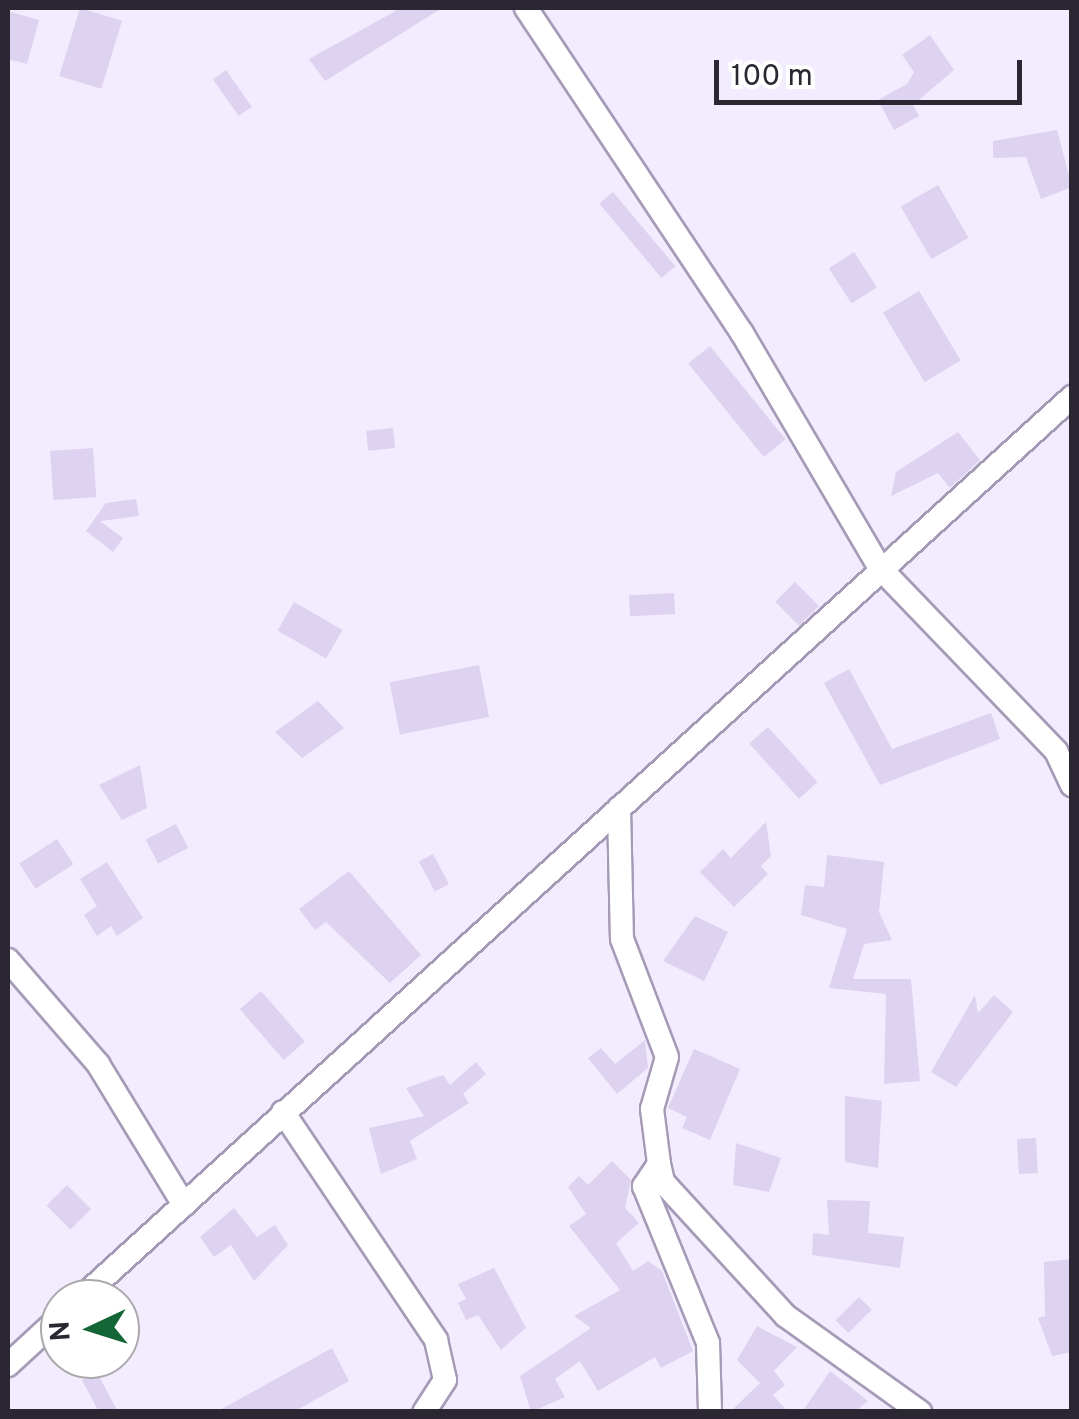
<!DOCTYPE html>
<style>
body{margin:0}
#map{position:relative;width:1079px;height:1419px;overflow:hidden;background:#f3ecfe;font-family:Overpass,sans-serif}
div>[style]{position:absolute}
.building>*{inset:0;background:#ddd2f0;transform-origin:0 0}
.roads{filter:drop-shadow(2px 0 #a69bb7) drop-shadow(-2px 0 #a69bb7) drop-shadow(0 2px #a69bb7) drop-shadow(0 -2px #a69bb7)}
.street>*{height:22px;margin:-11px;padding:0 11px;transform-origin:11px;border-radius:11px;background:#fff}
span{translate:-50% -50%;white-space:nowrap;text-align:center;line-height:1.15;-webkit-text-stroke:8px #fff;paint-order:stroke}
.frame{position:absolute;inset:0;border:10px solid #2b2732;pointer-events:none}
.north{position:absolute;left:40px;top:1279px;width:100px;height:100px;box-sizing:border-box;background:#fff;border:2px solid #aaa9ad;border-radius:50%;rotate:266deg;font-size:28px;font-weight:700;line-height:40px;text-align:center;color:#2b2732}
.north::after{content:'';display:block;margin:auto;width:35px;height:45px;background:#156636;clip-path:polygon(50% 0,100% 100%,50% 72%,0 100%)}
.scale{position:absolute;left:714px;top:60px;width:308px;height:45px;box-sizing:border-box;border:5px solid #2b2732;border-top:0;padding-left:12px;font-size:30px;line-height:35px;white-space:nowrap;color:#2b2732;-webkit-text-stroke:8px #fff;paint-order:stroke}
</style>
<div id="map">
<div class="building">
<div style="left:80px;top:8px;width:44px;height:71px;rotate:17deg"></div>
<div style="clip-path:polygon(401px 8px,442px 8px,325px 81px,309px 59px)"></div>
<div style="clip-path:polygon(8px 11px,39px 20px,27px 64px,8px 59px)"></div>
<div style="clip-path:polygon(930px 35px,954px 70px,913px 105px,919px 116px,894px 130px,878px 100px,907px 84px,914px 72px,902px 55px)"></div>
<div style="left:226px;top:70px;width:45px;height:16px;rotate:55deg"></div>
<div style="clip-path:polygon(1057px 130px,1072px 187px,1041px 199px,1026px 157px,993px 158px,993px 141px)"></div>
<div style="left:938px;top:185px;width:61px;height:43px;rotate:60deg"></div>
<div style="left:613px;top:192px;width:97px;height:18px;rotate:50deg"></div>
<div style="left:854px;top:252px;width:42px;height:30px;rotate:57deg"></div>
<div style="left:919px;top:291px;width:81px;height:42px;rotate:59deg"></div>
<div style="left:710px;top:346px;width:120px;height:28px;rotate:51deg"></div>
<div style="left:393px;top:428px;width:20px;height:27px;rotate:84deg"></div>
<div style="clip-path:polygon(958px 432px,980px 460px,950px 488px,938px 473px,891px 496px,896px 472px)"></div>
<div style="left:93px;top:448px;width:49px;height:43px;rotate:86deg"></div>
<div style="clip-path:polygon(136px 499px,139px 516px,100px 521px,123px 538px,113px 552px,86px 531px,106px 503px)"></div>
<div style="left:795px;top:582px;width:34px;height:28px;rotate:45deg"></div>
<div style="left:674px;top:593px;width:21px;height:45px;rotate:87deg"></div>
<div style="left:294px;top:602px;width:56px;height:33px;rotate:30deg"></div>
<div style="left:479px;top:665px;width:53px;height:91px;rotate:79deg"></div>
<div style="clip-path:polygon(849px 669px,892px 749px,991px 713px,1000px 739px,880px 785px,824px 683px)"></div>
<div style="clip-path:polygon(318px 701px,344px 728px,302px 758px,275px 732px)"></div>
<div style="left:768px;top:727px;width:74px;height:25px;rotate:48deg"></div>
<div style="clip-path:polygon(140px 765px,147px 808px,122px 820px,99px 785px)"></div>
<div style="clip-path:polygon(766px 822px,771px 856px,761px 866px,768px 874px,734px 907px,700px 872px,723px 849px,731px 858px)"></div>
<div style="left:176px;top:824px;width:27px;height:34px;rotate:63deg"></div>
<div style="left:57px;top:839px;width:30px;height:45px;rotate:57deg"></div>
<div style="left:433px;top:854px;width:34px;height:16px;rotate:62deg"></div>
<div style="clip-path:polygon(827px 855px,884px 862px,879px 912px,892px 940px,864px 944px,853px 979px,911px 979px,920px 1081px,884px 1084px,886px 994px,829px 988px,847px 929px,801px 915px,805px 885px,824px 887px)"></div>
<div style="clip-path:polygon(107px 862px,143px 918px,117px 936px,111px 926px,97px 936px,84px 915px,97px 906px,80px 879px)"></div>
<div style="clip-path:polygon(349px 871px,421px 955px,390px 983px,326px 922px,315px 930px,299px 909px)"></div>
<div style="clip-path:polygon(695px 916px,728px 932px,704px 981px,663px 961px)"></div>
<div style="left:261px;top:991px;width:67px;height:28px;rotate:49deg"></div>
<div style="clip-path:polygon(975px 995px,978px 1013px,994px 995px,1013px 1012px,956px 1087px,931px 1072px)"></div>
<div style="clip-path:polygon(645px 1040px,648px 1068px,617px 1094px,588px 1058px,601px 1048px,615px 1064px)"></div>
<div style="clip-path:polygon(694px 1049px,740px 1069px,710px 1140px,682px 1128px,687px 1117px,668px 1108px)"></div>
<div style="clip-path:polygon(476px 1062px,486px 1074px,463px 1094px,469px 1103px,410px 1141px,417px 1159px,381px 1174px,369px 1128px,424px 1116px,406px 1088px,443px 1075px,450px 1085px)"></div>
<div style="clip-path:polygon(845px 1096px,882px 1101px,878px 1168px,845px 1162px)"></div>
<div style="left:1036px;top:1138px;width:35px;height:19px;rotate:87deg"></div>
<div style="clip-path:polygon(736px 1143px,781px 1158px,769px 1192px,733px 1185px)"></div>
<div style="clip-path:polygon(612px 1161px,631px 1180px,625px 1208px,639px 1223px,616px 1243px,633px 1271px,648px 1261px,662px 1271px,693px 1351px,661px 1368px,655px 1357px,598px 1391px,580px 1361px,555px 1379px,565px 1397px,531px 1412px,520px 1376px,591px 1328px,574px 1316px,620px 1290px,569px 1226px,586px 1214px,568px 1187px,579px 1176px,588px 1185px)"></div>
<div style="left:67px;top:1185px;width:34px;height:29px;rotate:45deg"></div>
<div style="clip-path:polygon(827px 1200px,870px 1201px,868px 1233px,904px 1237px,900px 1268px,812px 1255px,813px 1233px,829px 1235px)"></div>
<div style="clip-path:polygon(234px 1208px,257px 1237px,275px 1225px,288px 1245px,254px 1281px,231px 1245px,214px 1257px,200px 1237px)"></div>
<div style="clip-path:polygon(1072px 1259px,1072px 1352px,1052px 1356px,1038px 1318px,1045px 1316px,1044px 1262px)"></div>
<div style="clip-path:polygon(494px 1268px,526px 1328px,501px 1350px,478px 1315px,466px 1320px,458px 1303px,466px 1299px,458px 1284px)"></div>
<div style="left:859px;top:1297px;width:18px;height:33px;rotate:45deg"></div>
<div style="clip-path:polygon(757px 1326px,797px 1347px,774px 1371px,785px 1385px,773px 1395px,788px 1412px,730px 1412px,760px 1383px,737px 1360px)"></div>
<div style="clip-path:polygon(332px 1348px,349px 1381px,293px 1412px,216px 1412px)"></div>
<div style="clip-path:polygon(830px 1371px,868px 1401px,855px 1412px,802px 1412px)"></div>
<div style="clip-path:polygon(97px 1372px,101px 1380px,118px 1412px,99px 1412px,82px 1380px)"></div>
</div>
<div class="roads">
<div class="street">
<div style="left:526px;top:8px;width:390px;rotate:56.4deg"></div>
<div style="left:742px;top:333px;width:273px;rotate:59.6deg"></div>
<div style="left:880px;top:568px;width:254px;rotate:46.1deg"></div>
<div style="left:1056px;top:751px;width:38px;rotate:65deg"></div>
<div style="left:619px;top:808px;width:131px;rotate:88.7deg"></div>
<div style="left:622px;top:939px;width:126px;rotate:69.1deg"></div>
<div style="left:667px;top:1057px;width:54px;rotate:106.1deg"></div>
<div style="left:652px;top:1109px;width:55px;rotate:82.7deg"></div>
<div style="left:659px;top:1164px;width:27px;rotate:124deg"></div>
<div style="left:644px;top:1186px;width:170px;rotate:67.8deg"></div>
<div style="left:708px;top:1343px;width:69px;rotate:88.3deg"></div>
<div style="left:8px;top:960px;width:138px;rotate:49.1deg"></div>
<div style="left:98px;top:1064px;width:165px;rotate:58.6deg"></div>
<div style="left:283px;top:1112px;width:275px;rotate:56.1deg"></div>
<div style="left:436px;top:1340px;width:41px;rotate:77.3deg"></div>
<div style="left:445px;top:1380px;width:38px;rotate:123deg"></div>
<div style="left:659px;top:1164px;width:18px;rotate:77deg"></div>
<div style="left:663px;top:1182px;width:182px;rotate:47.5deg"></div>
<div style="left:786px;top:1316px;width:165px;rotate:35.6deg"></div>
<div style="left:80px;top:1299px;width:1341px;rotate:-42.28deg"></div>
<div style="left:8px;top:1365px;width:71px;rotate:-42.7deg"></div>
</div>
</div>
<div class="frame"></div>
<div class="north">N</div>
<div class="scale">100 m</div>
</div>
